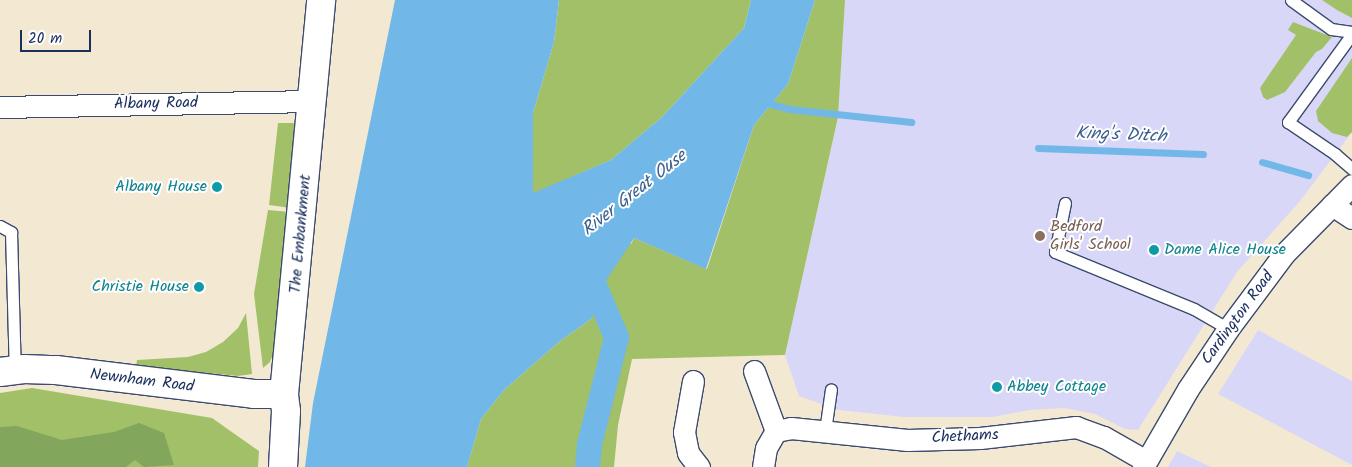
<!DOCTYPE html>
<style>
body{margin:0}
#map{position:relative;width:1352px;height:467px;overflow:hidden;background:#f3e9d2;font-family:Kalam,sans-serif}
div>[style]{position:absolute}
.built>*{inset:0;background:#d8d7f8}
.green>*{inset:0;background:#a2c068}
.forest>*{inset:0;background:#81a65c}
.water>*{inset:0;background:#71b8e8}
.stream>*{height:7px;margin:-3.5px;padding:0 3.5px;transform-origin:3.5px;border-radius:3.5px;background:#71b8e8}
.canal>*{height:25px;margin:-12.5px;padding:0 12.5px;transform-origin:12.5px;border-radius:12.5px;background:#71b8e8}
.roads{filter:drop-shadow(1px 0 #3b4b6f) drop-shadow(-1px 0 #3b4b6f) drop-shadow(0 1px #3b4b6f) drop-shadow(0 -1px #3b4b6f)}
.service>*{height:11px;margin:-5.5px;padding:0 5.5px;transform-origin:5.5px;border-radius:5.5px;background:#fff}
.minor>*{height:21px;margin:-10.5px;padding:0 10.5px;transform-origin:10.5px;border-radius:10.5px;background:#fff}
.tertiary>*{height:28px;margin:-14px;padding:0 14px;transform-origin:14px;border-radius:14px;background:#fff}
.dots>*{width:14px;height:14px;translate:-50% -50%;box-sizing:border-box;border:2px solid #fff;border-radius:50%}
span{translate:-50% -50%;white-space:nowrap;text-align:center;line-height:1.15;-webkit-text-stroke:4px #fff;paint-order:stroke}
.street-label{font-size:16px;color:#1b2f5e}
.culture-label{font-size:16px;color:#0d838f}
.right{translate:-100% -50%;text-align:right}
.left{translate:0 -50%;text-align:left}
.education-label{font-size:16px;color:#785e54}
.water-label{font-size:18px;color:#395f8e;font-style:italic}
.scale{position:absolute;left:20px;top:30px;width:71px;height:22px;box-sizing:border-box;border:2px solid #1b2f5e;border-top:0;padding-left:6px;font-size:15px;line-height:18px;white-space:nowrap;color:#1b2f5e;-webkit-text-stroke:4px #fff;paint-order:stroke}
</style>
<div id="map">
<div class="built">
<div style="clip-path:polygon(845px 0,1352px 0,1352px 132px,1300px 201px,1237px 272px,1138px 430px,1125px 429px,1095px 414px,1064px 408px,1030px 410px,992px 417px,904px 417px,839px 410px,799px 396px,785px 355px,838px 117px)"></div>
<div style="clip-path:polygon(1258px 330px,1352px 381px,1352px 465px,1218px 394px)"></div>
<div style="clip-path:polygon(1177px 451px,1211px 467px,1168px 467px)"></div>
</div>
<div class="green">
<div style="clip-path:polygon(559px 0,751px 0,744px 28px,662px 117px,611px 160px,574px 176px,631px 244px,634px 238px,707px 269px,754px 125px,788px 84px,815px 0,845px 0,838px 117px,785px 355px,632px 359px,618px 425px,614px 467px,467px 467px,481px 419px,504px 390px,560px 341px,591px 319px,533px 193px,533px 113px,554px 42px)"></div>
<div style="clip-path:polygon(1322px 0,1352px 0,1352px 18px,1337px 10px)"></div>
<div style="clip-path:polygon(1293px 22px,1332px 37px,1322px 49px,1316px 52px,1285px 92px,1267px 100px,1263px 97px,1260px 88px,1296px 35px,1288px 30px)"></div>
<div style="clip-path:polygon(1352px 58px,1352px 132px,1347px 137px,1332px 133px,1318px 121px,1316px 111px)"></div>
<div style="clip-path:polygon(278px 123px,293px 123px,299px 132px,291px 208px,269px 205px)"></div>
<div style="clip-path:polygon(268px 210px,290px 212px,275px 349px,270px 362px,263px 368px,254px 294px)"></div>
<div style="clip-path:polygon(246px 313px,252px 374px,238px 376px,136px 366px,137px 360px,188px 357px,206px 352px,223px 342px,238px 328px)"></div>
<div style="clip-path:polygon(32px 388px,212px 418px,259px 451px,258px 467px,0 467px,0 393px)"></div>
</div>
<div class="forest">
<div style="clip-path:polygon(139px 423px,164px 433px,174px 465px,144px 467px,135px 460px,126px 467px,0 467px,0 427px,17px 426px,62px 440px,114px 432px)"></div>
</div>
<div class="water">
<div style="clip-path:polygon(395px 0,559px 0,554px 42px,533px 113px,533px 193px,611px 160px,662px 117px,744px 28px,751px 0,815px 0,788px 84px,754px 125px,706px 269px,634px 238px,607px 279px,591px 319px,560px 341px,504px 390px,481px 419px,467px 467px,305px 467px,313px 403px)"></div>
</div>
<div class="stream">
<div style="left:763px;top:102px;width:27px;rotate:15deg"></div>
<div style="left:789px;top:109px;width:123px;rotate:6.1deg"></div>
<div style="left:1038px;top:148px;width:165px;rotate:2.1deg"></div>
<div style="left:1262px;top:162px;width:48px;rotate:15.8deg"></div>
</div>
<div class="canal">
<div style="left:586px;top:266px;width:77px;rotate:67.1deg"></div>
<div style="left:616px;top:337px;width:110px;rotate:104.2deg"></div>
<div style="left:589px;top:444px;width:23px;rotate:95deg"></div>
</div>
<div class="roads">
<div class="service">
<div style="left:1291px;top:0;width:49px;rotate:35.9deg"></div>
<div style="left:1331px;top:29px;width:21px;rotate:8deg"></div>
<div style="left:1352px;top:34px;width:109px;rotate:126deg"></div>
<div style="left:1288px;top:122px;width:57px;rotate:34.2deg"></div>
<div style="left:1335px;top:154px;width:23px;rotate:41deg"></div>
<div style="left:1065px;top:203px;width:50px;rotate:101.5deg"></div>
<div style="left:1055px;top:252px;width:150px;rotate:22.3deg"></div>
<div style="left:1194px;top:309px;width:39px;rotate:30deg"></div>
<div style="left:0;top:226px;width:13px;rotate:29deg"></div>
<div style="left:11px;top:232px;width:139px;rotate:88.4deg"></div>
<div style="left:825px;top:431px;width:42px;rotate:-81.9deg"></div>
</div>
<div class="minor">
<div style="left:0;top:107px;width:313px;rotate:-1.1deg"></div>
<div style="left:1332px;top:205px;width:24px;rotate:33deg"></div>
<div style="left:754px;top:371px;width:64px;rotate:69.9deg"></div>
<div style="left:776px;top:431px;width:15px;rotate:-11deg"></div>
<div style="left:791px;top:428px;width:117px;rotate:5.9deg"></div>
<div style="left:907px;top:440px;width:73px;rotate:-1.6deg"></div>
<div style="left:980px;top:438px;width:97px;rotate:-6.5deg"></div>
<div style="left:1076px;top:427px;width:30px;rotate:20deg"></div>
<div style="left:1104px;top:437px;width:48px;rotate:29.7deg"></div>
<div style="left:693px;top:381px;width:52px;rotate:100deg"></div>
<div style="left:684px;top:432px;width:21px;rotate:79deg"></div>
<div style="left:688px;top:453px;width:18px;rotate:52deg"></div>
<div style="left:763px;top:467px;width:19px;rotate:-81deg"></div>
<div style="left:766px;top:448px;width:20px;rotate:-60deg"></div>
<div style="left:1143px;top:467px;width:90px;rotate:-60deg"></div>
<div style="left:1188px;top:389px;width:72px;rotate:-56.3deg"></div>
<div style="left:1228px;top:329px;width:94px;rotate:-53.3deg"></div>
<div style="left:1284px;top:254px;width:97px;rotate:-45.4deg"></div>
</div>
<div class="tertiary">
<div style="left:0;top:372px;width:24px;rotate:-7deg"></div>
<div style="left:24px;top:369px;width:32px;rotate:2deg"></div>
<div style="left:56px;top:370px;width:199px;rotate:6.9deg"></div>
<div style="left:254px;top:394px;width:30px"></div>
<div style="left:283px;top:467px;width:56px;rotate:-86.9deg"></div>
<div style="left:286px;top:411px;width:17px;rotate:-97deg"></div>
<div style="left:284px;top:394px;width:396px;rotate:-84.6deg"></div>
</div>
</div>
<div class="dots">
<div style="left:217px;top:187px;background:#0f9aa8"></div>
<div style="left:1040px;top:236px;background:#8d6e63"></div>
<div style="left:1154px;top:250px;background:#0f9aa8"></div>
<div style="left:199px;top:287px;background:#0f9aa8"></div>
<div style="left:997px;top:387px;background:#0f9aa8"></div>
</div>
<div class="street-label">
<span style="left:156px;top:104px;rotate:-1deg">Albany Road</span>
<span style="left:301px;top:234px;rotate:-85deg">The Embankment</span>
<span style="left:1238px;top:318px;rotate:-54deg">Cardington Road</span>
<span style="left:142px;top:381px;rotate:7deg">Newnham Road</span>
<span style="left:965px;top:437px;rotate:-3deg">Chethams</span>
</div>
<div class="culture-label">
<span class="right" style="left:207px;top:187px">Albany House</span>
<span class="left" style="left:1164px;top:250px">Dame Alice House</span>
<span class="right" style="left:189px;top:287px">Christie House</span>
<span class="left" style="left:1007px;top:387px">Abbey Cottage</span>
</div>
<div class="education-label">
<span class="left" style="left:1050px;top:236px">Bedford<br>Girls' School</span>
</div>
<div class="water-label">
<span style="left:1121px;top:136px;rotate:2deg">King's Ditch</span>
<span style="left:635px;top:194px;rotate:-38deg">River Great Ouse</span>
</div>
<div class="scale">20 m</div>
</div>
